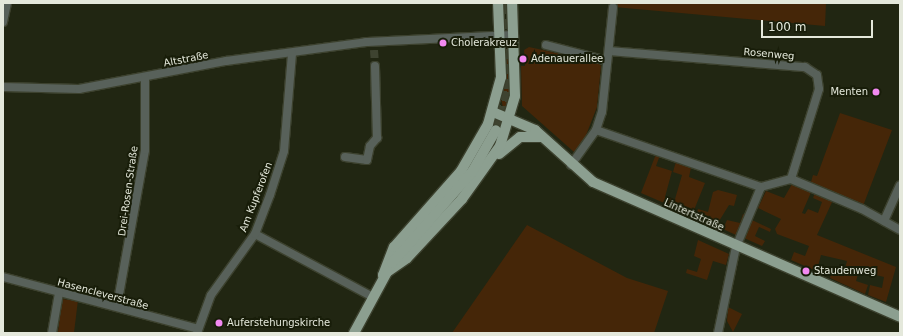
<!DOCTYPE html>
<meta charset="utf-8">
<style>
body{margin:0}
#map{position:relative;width:903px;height:336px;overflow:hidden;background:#212612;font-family:"DejaVu Sans",sans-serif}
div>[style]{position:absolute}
.green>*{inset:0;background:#452608;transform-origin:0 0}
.minor-tunnel>*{height:8px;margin-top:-4px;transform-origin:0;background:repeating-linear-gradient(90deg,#3e4330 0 8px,transparent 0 12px)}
.major-tunnel>*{height:10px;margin-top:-5px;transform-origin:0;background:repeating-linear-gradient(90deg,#3e4330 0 10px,transparent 0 15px)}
.roads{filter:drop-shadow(1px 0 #3c412e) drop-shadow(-1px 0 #3c412e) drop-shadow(0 1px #3c412e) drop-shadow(0 -1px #3c412e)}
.minor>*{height:8px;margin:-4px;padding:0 4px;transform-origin:4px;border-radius:4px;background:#58615a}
.major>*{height:10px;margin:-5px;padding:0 5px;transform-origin:5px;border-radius:5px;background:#8c9f90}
.dots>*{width:11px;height:11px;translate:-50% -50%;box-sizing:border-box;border:2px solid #181d09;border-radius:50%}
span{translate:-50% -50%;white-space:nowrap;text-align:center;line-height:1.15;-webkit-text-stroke:4px #181d09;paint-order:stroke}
.poi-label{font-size:10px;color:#e4e8db}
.left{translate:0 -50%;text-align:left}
.right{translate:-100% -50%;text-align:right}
.street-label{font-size:10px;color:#e4e8db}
.frame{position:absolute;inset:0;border:4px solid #e4e8db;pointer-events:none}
.scale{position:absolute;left:761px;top:20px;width:112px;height:18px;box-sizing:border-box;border:2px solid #e4e8db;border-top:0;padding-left:5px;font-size:12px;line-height:14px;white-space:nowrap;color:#e4e8db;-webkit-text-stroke:3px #181d09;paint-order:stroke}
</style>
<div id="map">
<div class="green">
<div style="clip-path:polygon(615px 3px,826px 3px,825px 26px,614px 7px)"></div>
<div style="clip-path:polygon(529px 47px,598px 62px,601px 66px,597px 107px,583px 143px,574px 152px,522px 106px,521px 66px,525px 66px,524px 50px)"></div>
<div style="clip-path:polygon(505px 52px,512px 52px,513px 78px,507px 111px,504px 111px,501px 99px)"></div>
<div style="clip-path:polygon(840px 113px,892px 130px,863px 206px,811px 182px,813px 175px,817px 176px)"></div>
<div style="clip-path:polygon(656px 154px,660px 155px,656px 166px,672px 171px,665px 197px,675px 199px,682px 175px,673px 172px,677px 158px,692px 163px,689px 177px,705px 183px,692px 215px,641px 193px)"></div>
<div style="clip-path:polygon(792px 184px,812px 190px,802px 213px,805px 214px,808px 209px,818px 213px,822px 202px,813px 198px,815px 193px,833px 200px,817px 235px,896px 267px,886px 302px,868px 295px,870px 285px,882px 288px,884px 277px,859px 271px,856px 281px,868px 285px,865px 294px,830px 278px,832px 269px,844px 272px,847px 261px,821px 255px,818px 266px,830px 269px,828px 276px,791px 260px,794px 252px,805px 256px,809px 246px,777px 234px,775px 229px,781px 219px,758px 208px,766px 191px,784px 198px)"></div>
<div style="clip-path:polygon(718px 190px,737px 195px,734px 206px,729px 205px,716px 226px,696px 217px,698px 209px,708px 212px,713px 192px)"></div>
<div style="clip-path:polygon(743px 214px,747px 215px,738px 236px,723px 229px,727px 220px,740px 223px)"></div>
<div style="clip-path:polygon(752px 220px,771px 229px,770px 232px,759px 227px,755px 236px,765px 241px,762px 246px,744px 238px)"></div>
<div style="clip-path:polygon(527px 225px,627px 278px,668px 291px,654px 333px,452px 333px)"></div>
<div style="clip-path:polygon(698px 240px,729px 254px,726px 265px,713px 261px,707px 280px,686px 273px,687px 269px,697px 272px,701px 259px,694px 256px)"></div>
<div style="left:62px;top:299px;width:16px;height:35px;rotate:7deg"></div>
<div style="clip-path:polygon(728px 307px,742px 314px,733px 332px,727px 321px)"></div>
</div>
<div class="minor-tunnel">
<div style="left:374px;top:50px;width:16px;rotate:86deg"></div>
</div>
<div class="major-tunnel">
<div style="left:496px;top:130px;width:43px;rotate:-73.7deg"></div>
<div style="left:508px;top:89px;width:86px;rotate:-91.3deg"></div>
</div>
<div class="roads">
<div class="minor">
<div style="left:3px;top:22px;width:19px;rotate:-78deg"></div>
<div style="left:546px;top:45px;width:63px;rotate:14.7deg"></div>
<div style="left:609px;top:51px;width:197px;rotate:4.7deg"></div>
<div style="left:805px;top:67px;width:14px;rotate:34deg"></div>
<div style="left:817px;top:75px;width:14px;rotate:82deg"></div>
<div style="left:819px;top:89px;width:94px;rotate:107.3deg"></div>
<div style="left:3px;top:87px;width:76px;rotate:1.5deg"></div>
<div style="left:79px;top:89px;width:150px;rotate:-10.8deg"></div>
<div style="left:226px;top:61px;width:141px;rotate:-7.7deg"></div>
<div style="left:366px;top:42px;width:148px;rotate:-2.7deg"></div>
<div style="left:596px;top:130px;width:175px;rotate:19.1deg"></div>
<div style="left:345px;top:157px;width:22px;rotate:8deg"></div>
<div style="left:367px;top:160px;width:14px;rotate:-78deg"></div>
<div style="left:370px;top:146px;width:11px;rotate:-49deg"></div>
<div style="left:377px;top:138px;width:72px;rotate:-91.6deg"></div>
<div style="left:571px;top:165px;width:43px;rotate:-54.5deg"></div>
<div style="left:596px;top:130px;width:19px;rotate:-72deg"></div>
<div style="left:602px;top:112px;width:105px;rotate:-84deg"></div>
<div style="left:791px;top:179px;width:77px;rotate:22.9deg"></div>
<div style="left:862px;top:209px;width:43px;rotate:28.9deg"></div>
<div style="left:761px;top:187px;width:31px;rotate:-15deg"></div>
<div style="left:884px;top:221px;width:39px;rotate:-66deg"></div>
<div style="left:255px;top:234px;width:132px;rotate:28.1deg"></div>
<div style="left:3px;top:277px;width:202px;rotate:14.9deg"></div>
<div style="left:117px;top:306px;width:158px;rotate:-79.8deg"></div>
<div style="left:145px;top:150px;width:73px;rotate:-90deg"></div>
<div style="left:52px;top:333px;width:41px;rotate:-80.1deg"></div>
<div style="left:197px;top:333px;width:40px;rotate:-69.8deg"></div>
<div style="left:211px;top:295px;width:75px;rotate:-54.2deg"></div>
<div style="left:255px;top:234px;width:42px;rotate:-69deg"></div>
<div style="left:270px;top:195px;width:46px;rotate:-72.3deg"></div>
<div style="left:284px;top:151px;width:98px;rotate:-85.3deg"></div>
<div style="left:718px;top:333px;width:88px;rotate:-78.2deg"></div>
<div style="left:736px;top:247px;width:65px;rotate:-67.4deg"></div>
</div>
<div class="major">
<div style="left:493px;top:112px;width:46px;rotate:23.2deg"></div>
<div style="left:535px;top:130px;width:78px;rotate:41.9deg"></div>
<div style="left:593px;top:182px;width:335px;rotate:23.7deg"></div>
<div style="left:499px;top:154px;width:27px;rotate:-39deg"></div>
<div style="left:520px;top:137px;width:22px"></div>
<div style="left:383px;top:275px;width:29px;rotate:-35deg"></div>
<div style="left:407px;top:258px;width:81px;rotate:-47deg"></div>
<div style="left:462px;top:199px;width:65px;rotate:-54.4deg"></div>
<div style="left:500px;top:146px;width:52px;rotate:-73.3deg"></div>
<div style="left:515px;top:96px;width:93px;rotate:-91.8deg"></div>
<div style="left:383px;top:275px;width:30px;rotate:-69deg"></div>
<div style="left:394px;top:247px;width:101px;rotate:-48.6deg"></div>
<div style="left:461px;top:171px;width:54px;rotate:-60.1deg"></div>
<div style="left:488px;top:124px;width:49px;rotate:-74.5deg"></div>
<div style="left:501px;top:77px;width:74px;rotate:-92.3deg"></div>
<div style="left:354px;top:333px;width:80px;rotate:-61.5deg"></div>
<div style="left:392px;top:263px;width:121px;rotate:-48.7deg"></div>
<div style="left:472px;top:172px;width:48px;rotate:-60.3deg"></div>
</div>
</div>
<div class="dots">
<div style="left:443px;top:43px;background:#f389f1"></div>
<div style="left:523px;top:59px;background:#f389f1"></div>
<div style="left:876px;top:92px;background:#f389f1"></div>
<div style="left:806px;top:271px;background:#f389f1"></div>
<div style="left:219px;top:323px;background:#f389f1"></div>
</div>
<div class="poi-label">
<span class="left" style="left:451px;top:43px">Cholerakreuz</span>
<span class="left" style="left:531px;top:59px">Adenauerallee</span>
<span class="right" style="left:868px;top:92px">Menten</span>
<span class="left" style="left:814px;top:271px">Staudenweg</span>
<span class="left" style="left:227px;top:323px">Auferstehungskirche</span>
</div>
<div class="street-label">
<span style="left:769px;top:54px;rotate:5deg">Rosenweg</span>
<span style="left:186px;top:59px;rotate:-11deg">Altstraße</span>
<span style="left:128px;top:191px;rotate:-82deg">Drei-Rosen-Straße</span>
<span style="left:256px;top:197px;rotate:-69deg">Am Kupferofen</span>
<span style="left:694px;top:215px;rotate:24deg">Lintertstraße</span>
<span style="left:103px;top:294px;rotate:15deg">Hasencleverstraße</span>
</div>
<div class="frame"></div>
<div class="scale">100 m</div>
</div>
